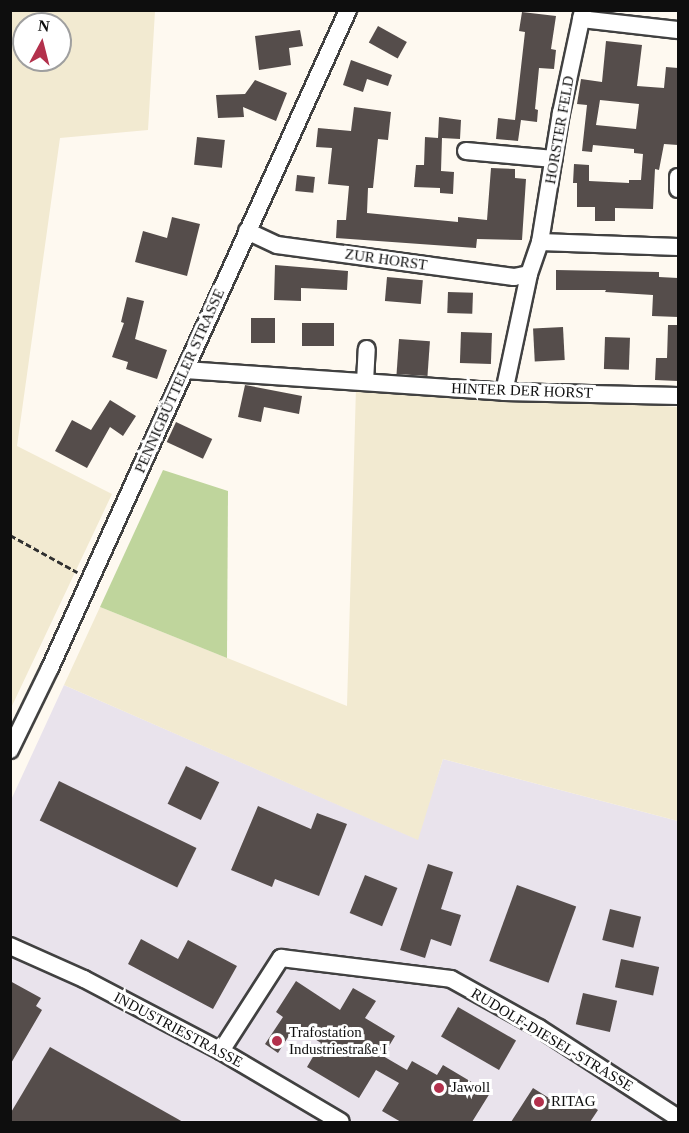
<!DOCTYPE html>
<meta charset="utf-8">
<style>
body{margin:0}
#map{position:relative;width:689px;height:1133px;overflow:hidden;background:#fef9f0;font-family:"Times New Roman",serif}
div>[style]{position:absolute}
.industrial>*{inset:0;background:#e9e3ec}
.farmland>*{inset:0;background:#f2ead1}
.forest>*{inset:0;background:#bfd59c}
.building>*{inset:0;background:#554d4b;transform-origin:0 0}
.path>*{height:3px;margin-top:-1.5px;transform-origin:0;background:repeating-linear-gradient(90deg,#303030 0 6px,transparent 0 9px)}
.roads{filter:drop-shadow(2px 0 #414141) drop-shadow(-2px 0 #414141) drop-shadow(0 2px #414141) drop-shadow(0 -2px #414141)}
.minor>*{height:16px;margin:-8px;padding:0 8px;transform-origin:8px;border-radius:8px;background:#fff}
.dots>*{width:16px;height:16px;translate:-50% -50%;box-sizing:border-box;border:3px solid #fff;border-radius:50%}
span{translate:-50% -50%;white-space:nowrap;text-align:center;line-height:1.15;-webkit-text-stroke:6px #fff;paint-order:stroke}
.street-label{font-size:15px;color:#0e0e0e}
.poi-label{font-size:15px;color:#0e0e0e}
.left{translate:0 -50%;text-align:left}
.frame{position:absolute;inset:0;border:12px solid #0e0e0e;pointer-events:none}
.north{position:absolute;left:12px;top:12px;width:60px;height:60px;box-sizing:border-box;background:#fff;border:2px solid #9f9f9f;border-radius:50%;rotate:7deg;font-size:16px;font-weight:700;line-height:24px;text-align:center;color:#0e0e0e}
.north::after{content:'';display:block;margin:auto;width:21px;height:27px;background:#b3314c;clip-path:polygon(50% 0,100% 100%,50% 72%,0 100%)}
</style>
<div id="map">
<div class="industrial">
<div style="clip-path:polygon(64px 685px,417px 839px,443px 759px,678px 821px,678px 1122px,11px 1122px,11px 800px)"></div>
</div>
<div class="farmland">
<div style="clip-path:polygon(evenodd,11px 10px,155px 11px,148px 130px,60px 138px,17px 446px,112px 494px,11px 708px,11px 10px,24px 24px,60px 24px,60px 60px,24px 60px,24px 24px)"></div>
<div style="clip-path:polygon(356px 387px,678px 407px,678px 821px,443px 759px,418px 840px,64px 685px,100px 607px,347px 706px)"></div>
</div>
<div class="forest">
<div style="clip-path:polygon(163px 470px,228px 491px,227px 658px,100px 607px)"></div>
</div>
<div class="building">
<div style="clip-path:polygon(522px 12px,556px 16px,551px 49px,556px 50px,554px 69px,539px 68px,535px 109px,538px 110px,537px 122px,521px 120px,518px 141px,496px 139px,498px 118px,515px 120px,525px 32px,519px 31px)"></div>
<div style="left:378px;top:26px;width:33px;height:19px;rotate:29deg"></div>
<div style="clip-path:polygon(300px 30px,303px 46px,289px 48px,291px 65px,259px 70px,255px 36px)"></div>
<div style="clip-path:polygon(evenodd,606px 41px,642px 45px,637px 86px,664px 88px,666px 67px,678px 68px,678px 145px,664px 144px,659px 170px,655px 169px,653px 209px,615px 208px,615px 221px,595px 221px,595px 207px,577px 207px,577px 183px,573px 183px,574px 164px,589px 165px,589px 181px,629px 183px,629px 180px,641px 180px,643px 154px,634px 153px,634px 149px,593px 145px,592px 152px,582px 151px,587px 105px,577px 104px,581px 79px,602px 82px,606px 41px,600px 100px,639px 104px,636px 129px,596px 125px,600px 100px)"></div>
<div style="clip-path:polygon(351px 60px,392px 75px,388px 86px,367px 79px,363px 92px,343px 85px)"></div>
<div style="clip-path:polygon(255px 80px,287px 93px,276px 121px,243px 107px,244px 117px,218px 118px,216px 95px,245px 94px)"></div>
<div style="clip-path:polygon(354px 107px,391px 112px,388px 140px,378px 139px,373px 188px,368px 188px,367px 213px,458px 222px,458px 217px,487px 220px,491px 168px,515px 169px,515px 178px,526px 179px,522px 240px,477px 239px,476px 248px,336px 238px,337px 220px,346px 220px,349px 186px,328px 184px,332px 148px,316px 147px,318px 128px,351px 131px)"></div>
<div style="clip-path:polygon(439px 117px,461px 120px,460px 139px,442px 138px,441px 171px,454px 172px,453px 194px,440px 193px,440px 188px,414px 187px,416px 165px,424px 165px,425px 137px,438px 138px)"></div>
<div style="left:197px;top:137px;width:28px;height:28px;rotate:6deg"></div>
<div style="left:297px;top:175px;width:18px;height:16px;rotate:6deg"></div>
<div style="clip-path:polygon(172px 217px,200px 224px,187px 276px,135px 262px,143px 231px,167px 238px)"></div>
<div style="clip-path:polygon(275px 265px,348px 271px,347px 290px,301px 288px,301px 301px,274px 300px)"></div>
<div style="clip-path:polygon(556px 270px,659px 272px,659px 277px,678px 278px,678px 317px,652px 316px,653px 295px,605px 292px,606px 290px,556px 290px)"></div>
<div style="left:387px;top:277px;width:36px;height:24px;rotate:5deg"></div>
<div style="left:448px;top:292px;width:25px;height:21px;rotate:2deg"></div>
<div style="clip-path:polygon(127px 297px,144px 301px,135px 339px,167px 350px,157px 379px,126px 369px,128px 362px,112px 357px,124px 323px,121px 322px)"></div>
<div style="left:251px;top:318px;width:24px;height:25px"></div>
<div style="left:302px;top:323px;width:32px;height:23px"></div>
<div style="clip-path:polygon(668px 325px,678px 325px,678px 381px,655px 380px,656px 358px,667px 358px)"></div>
<div style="left:563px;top:327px;width:33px;height:30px;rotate:87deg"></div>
<div style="left:461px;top:332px;width:31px;height:31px;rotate:2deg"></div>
<div style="left:605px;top:337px;width:25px;height:32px;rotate:2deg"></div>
<div style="left:399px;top:339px;width:31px;height:35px;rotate:4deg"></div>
<div style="clip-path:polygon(245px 385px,302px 396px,299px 414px,264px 407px,261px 422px,238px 417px)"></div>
<div style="clip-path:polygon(110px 400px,136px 416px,123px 436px,110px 427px,87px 468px,55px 451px,72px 420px,91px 430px)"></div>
<div style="left:176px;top:422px;width:40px;height:22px;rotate:25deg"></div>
<div style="left:186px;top:766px;width:37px;height:42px;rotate:26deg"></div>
<div style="left:59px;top:781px;width:153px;height:44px;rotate:26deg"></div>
<div style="clip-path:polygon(258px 806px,311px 829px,317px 813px,347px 824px,319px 896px,275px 879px,272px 887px,231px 870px)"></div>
<div style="clip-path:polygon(428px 864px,453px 872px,441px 909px,461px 915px,451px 946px,431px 939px,425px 958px,400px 950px)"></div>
<div style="left:365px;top:875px;width:35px;height:41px;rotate:22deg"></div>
<div style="left:517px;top:885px;width:63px;height:81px;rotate:20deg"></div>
<div style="left:610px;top:909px;width:32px;height:32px;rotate:14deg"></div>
<div style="clip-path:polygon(141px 939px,178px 959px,188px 940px,237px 966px,213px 1009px,128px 964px)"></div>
<div style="left:621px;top:959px;width:39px;height:29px;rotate:12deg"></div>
<div style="clip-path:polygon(10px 981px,41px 998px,36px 1006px,42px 1010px,10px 1065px)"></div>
<div style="clip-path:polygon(296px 981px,340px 1010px,353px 988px,376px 1001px,365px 1018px,395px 1036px,383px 1056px,407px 1070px,412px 1061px,437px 1075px,443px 1065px,490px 1093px,472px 1122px,401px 1122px,382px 1111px,399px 1083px,376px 1070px,359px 1098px,307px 1067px,321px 1043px,295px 1026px,278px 1053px,265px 1044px,283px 1017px,276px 1012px)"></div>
<div style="left:583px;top:993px;width:35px;height:32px;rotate:13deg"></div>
<div style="left:458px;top:1007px;width:67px;height:34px;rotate:30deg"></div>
<div style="clip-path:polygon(50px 1047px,183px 1122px,10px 1122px,10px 1114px)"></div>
<div style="clip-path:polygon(533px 1088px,565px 1108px,574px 1095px,598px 1110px,590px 1122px,511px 1122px)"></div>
</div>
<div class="path">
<div style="left:10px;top:535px;width:77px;rotate:28.9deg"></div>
</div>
<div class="roads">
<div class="minor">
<div style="left:581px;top:19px;width:98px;rotate:6.5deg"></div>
<div style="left:466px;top:151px;width:88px;rotate:5.2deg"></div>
<div style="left:678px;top:177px;width:12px;rotate:90deg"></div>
<div style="left:247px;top:231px;width:33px;rotate:25deg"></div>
<div style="left:277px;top:245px;width:239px;rotate:7.7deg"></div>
<div style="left:514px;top:277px;width:15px;rotate:-11deg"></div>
<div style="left:540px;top:242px;width:138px;rotate:2.1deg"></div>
<div style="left:185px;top:370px;width:320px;rotate:3.9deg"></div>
<div style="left:504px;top:392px;width:174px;rotate:1.3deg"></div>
<div style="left:365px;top:382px;width:33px;rotate:-87deg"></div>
<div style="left:504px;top:392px;width:121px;rotate:-78deg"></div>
<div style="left:529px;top:274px;width:34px;rotate:-71deg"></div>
<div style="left:540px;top:242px;width:131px;rotate:-80.8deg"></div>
<div style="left:561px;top:113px;width:105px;rotate:-77.9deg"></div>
<div style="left:10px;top:750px;width:91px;rotate:-64deg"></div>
<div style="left:50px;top:668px;width:722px;rotate:-65.63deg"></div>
<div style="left:10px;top:946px;width:81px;rotate:24deg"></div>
<div style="left:84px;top:979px;width:155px;rotate:27.7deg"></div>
<div style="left:221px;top:1051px;width:139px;rotate:30.6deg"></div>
<div style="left:221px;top:1051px;width:111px;rotate:-57.2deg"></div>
<div style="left:281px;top:958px;width:171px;rotate:7deg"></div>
<div style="left:451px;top:979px;width:101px;rotate:29.1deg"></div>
<div style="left:539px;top:1028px;width:166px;rotate:32.9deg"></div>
</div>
</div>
<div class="dots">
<div style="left:277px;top:1041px;background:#b3314c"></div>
<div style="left:439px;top:1088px;background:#b3314c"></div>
<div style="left:539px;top:1102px;background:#b3314c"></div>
</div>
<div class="street-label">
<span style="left:560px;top:130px;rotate:-80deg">HORSTER FELD</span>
<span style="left:386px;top:260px;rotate:8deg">ZUR HORST</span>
<span style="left:180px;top:381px;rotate:-66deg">PENNIGBÜTTELER STRASSE</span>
<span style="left:522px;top:391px;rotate:2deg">HINTER DER HORST</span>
<span style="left:178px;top:1030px;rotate:28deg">INDUSTRIESTRASSE</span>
<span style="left:552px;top:1040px;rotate:31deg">RUDOLF-DIESEL-STRASSE</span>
</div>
<div class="poi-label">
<span class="left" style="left:289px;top:1041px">Trafostation<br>Industriestraße I</span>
<span class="left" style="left:451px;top:1088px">Jawoll</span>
<span class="left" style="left:551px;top:1102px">RITAG</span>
</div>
<div class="frame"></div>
<div class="north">N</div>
</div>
